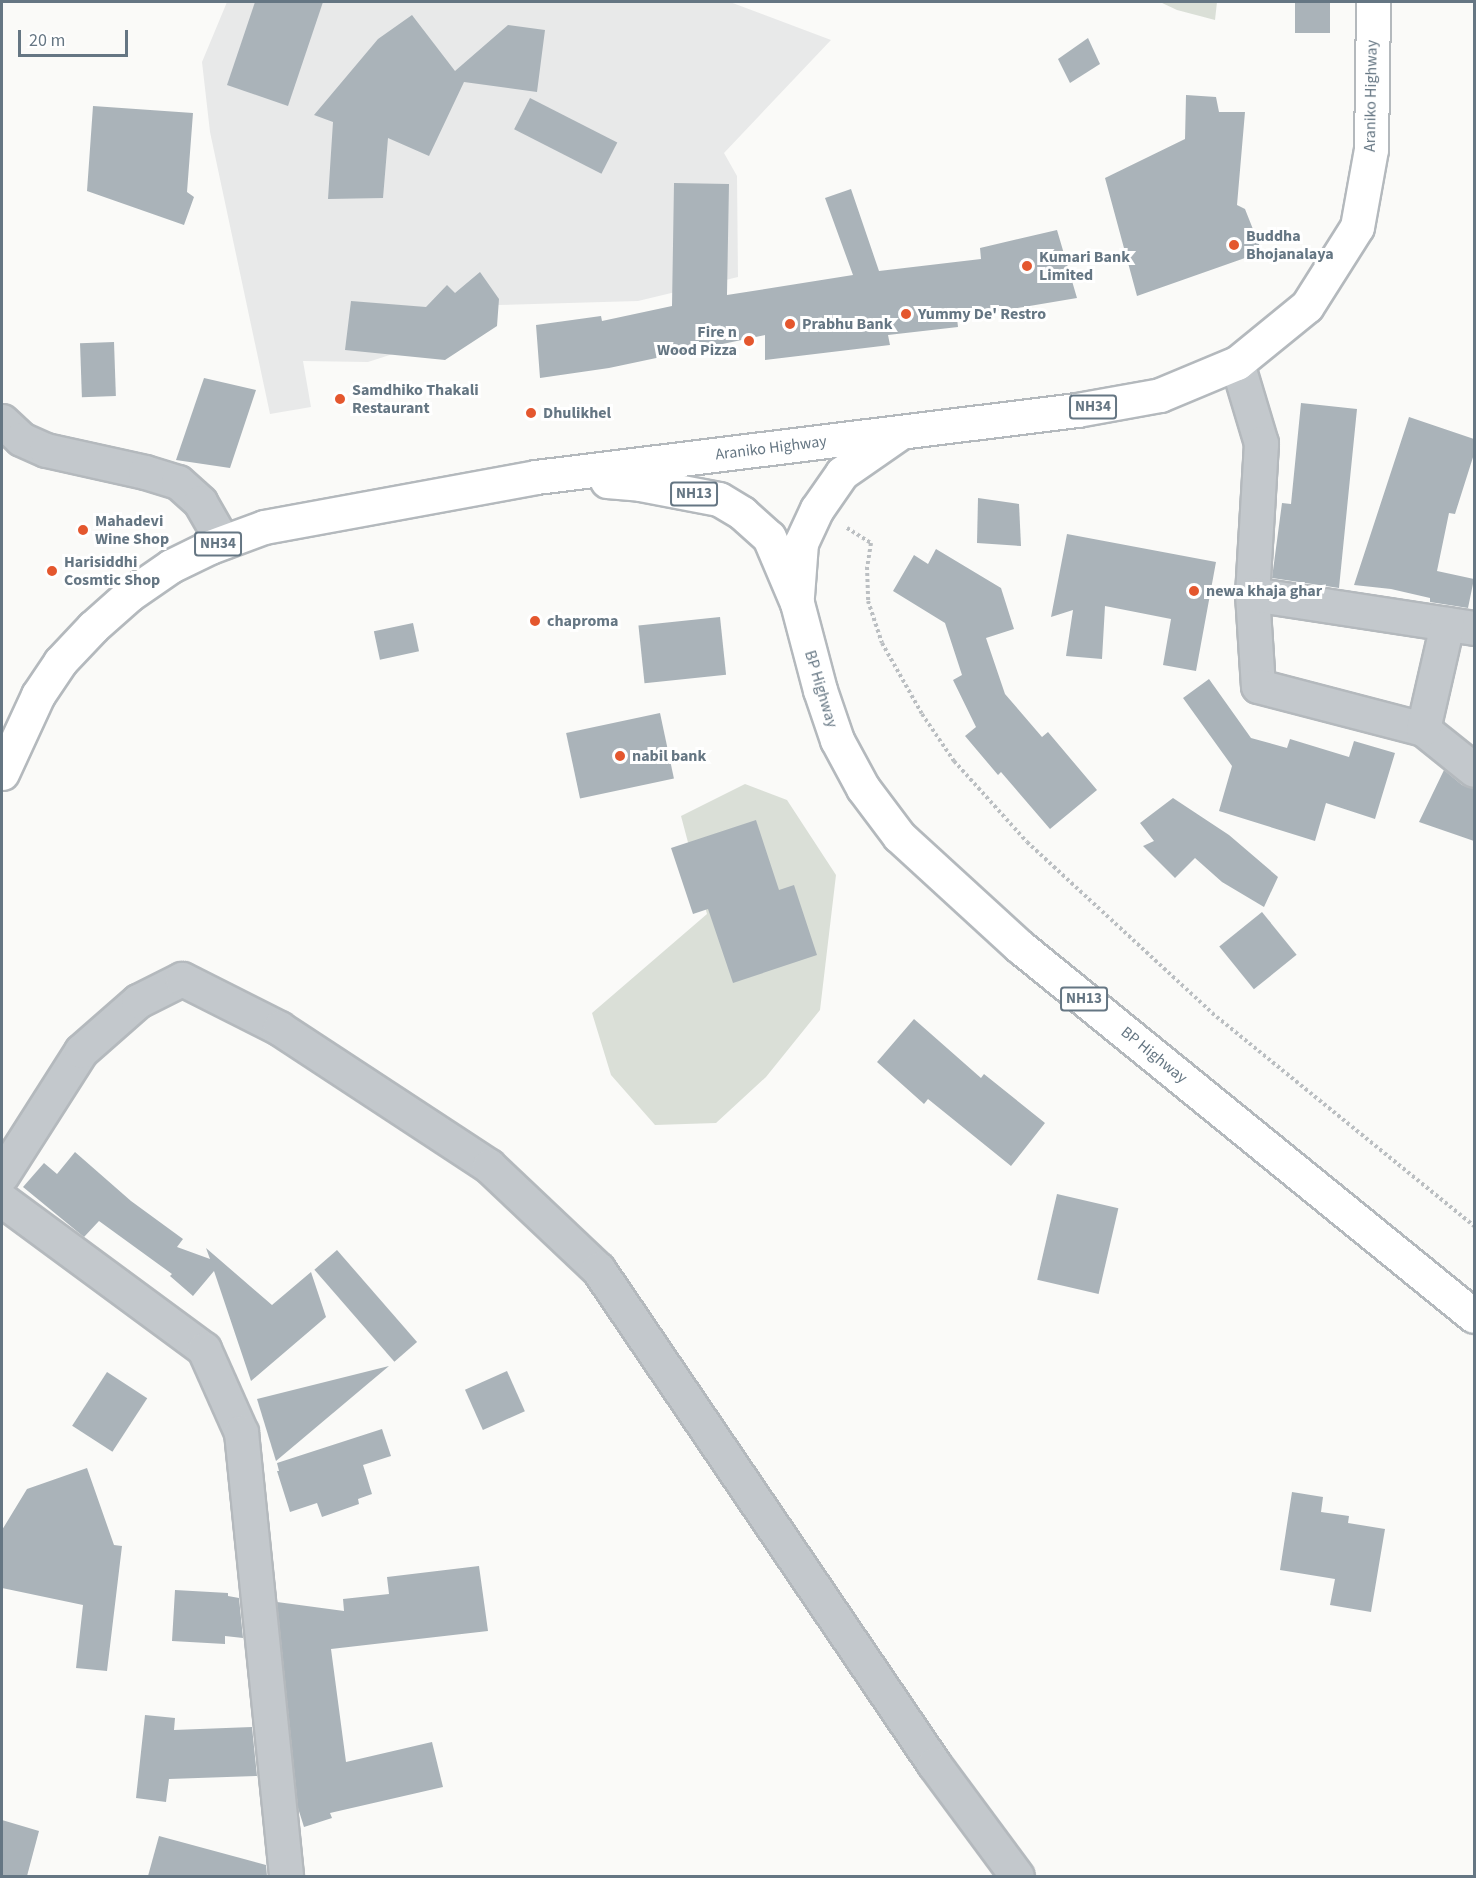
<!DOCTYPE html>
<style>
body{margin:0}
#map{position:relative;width:1476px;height:1878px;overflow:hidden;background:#fafaf8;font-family:"Source Sans 3",sans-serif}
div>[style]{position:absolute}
.built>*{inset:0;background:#e8e9e9}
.green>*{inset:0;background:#dadfd7}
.building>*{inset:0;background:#aab3b9;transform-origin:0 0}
.path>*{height:4px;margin-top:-2px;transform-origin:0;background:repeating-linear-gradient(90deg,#bbbfc2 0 3px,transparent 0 6px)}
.roads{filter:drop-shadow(2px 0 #b4b9bd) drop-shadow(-2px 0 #b4b9bd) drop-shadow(0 2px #b4b9bd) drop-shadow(0 -2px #b4b9bd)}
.minor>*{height:33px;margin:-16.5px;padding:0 16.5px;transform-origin:16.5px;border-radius:16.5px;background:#c3c8cc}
.highway>*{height:33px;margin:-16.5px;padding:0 16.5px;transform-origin:16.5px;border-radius:16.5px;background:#fff}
.dots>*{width:16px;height:16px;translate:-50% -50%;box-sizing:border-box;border:3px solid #fff;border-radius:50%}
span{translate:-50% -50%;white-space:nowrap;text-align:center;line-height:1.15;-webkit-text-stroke:6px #fff;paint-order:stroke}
.shield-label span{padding:2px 4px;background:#fff;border:2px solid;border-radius:4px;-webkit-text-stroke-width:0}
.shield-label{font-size:15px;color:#657683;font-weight:700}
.street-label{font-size:16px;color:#657683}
.poi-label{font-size:16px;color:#657683;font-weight:700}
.left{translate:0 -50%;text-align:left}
.right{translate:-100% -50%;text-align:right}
.frame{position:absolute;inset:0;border:3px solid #657683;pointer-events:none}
.scale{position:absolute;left:18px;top:30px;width:110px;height:27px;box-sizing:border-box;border:3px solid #657683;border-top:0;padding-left:8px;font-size:18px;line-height:21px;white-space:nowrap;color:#657683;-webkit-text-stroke:4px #fff;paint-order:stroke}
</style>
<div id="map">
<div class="built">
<div style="clip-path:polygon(227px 2px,730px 2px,831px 40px,724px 153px,737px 176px,738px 277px,638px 301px,498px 305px,433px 341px,368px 362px,303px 361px,311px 407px,270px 414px,210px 132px,202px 62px)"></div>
</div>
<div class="green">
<div style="clip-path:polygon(1160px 2px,1217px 2px,1215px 20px,1177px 10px)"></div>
<div style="clip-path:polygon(745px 784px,787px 800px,836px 875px,820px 1010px,766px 1077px,716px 1123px,655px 1125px,611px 1075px,592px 1013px,707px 914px,681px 816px)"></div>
</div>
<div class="building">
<div style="clip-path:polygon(255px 2px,323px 2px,288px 106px,227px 85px)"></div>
<div style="left:1295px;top:2px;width:35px;height:31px"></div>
<div style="clip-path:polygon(412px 15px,455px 71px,508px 25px,545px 30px,537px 92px,464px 82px,429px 156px,388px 138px,383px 198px,328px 199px,333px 122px,314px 115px,378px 39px)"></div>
<div style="clip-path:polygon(1088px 38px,1100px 64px,1070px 83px,1058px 59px)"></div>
<div style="clip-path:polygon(1186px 95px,1216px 97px,1219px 112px,1245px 112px,1237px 205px,1245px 209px,1262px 252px,1137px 296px,1105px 178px,1185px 139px)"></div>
<div style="left:530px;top:98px;width:98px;height:35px;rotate:27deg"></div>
<div style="clip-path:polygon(93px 106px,193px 113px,187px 192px,194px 197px,184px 225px,87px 191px)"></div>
<div style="clip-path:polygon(674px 183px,729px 184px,727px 295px,853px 275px,825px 198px,851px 189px,879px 271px,981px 259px,980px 248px,1057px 230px,1077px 298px,957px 318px,958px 327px,888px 335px,890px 345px,765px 360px,765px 335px,609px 368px,540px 378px,536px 325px,601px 316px,602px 321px,672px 306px)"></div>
<div style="clip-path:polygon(480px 272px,499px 299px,497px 326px,445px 360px,345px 350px,351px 301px,426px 307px,447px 285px,455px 293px)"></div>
<div style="left:114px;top:342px;width:54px;height:34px;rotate:88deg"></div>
<div style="clip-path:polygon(204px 378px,256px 390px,230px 468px,176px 460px)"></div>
<div style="clip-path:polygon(1301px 403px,1357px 409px,1339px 588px,1272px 578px,1282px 503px,1291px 504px)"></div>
<div style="clip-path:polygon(1409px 417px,1474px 439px,1474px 454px,1455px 514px,1449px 513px,1437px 571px,1474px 579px,1468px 608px,1430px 602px,1430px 598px,1391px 589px,1354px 585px)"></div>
<div style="clip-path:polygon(978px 498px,1019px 504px,1021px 546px,977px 543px)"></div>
<div style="clip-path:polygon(1067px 534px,1216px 562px,1196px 671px,1163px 665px,1171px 619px,1105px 606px,1102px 659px,1066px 656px,1073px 610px,1051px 617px)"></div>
<div style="clip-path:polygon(936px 549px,1001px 588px,1014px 629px,986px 638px,1005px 694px,1042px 737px,1048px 732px,1097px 790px,1050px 829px,1001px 772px,998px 775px,965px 736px,976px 727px,953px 680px,962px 675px,945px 623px,893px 591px,914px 555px,928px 564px)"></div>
<div style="left:720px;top:617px;width:58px;height:82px;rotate:84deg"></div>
<div style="left:413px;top:623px;width:29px;height:40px;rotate:78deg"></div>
<div style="clip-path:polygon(1209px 679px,1251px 738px,1287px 748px,1290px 739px,1349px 757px,1354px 741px,1395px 753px,1375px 819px,1326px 803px,1315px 841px,1219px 811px,1232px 766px,1183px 698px)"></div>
<div style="left:660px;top:713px;width:67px;height:96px;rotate:78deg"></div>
<div style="clip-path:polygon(1444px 770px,1462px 785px,1474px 788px,1474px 841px,1419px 822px)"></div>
<div style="clip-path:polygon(1173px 798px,1229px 835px,1278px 877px,1264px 907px,1222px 882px,1195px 858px,1175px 878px,1143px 846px,1154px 841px,1140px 823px)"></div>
<div style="clip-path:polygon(756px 820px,779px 890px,794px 885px,817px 955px,733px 983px,708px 909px,693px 914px,671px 848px)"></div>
<div style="left:1262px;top:912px;width:55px;height:55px;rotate:51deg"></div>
<div style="clip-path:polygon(914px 1019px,981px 1078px,984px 1074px,1045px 1123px,1011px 1166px,928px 1099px,924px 1104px,877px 1062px)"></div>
<div style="clip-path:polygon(75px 1152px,131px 1201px,183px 1239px,177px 1247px,210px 1259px,206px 1248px,272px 1305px,311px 1272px,326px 1317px,251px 1381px,214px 1271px,193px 1296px,170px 1276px,172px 1274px,99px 1221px,84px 1237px,23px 1187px,44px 1163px,57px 1174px)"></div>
<div style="left:1057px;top:1194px;width:63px;height:88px;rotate:13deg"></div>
<div style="left:337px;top:1250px;width:122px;height:30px;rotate:49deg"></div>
<div style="clip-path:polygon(389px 1366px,276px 1461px,257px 1399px)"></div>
<div style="left:507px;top:1371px;width:44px;height:46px;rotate:66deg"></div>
<div style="left:107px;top:1372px;width:48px;height:64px;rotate:33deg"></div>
<div style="clip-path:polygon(382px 1429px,391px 1456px,363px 1465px,372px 1494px,358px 1499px,359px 1504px,322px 1517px,317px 1503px,290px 1512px,277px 1471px,279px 1471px,277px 1463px)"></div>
<div style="clip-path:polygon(87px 1468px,114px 1545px,122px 1546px,107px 1671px,76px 1668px,83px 1605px,2px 1588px,2px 1530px,27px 1489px)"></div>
<div style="clip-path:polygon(1292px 1492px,1323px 1497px,1321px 1512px,1349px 1516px,1348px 1523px,1385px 1529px,1371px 1612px,1330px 1605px,1335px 1579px,1280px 1570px)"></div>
<div style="clip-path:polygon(479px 1566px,488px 1631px,331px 1649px,346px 1762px,432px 1742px,443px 1787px,330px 1813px,332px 1818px,304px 1827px,298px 1808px,277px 1602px,344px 1611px,343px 1599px,389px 1594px,387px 1577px)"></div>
<div style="clip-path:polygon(175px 1590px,228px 1593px,228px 1596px,239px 1598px,243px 1638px,225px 1636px,225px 1644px,172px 1641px)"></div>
<div style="clip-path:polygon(145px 1715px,175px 1718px,174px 1730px,252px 1727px,257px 1776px,169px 1779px,166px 1802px,136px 1798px)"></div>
<div style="clip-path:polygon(2px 1820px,39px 1831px,27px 1876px,2px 1876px)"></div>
<div style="clip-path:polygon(159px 1836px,266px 1865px,267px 1876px,148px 1876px)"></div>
</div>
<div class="path">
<div style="left:847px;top:528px;width:28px;rotate:32deg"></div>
<div style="left:871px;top:543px;width:24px;rotate:99deg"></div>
<div style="left:867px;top:567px;width:34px;rotate:88deg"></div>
<div style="left:868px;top:601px;width:44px;rotate:71.6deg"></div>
<div style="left:882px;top:643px;width:81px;rotate:60.6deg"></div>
<div style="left:922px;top:714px;width:57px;rotate:55.8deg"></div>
<div style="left:954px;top:761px;width:109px;rotate:48deg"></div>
<div style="left:1027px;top:842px;width:252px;rotate:42.7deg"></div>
<div style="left:1212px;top:1013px;width:338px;rotate:39.1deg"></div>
</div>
<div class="roads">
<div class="minor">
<div style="left:1237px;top:363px;width:84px;rotate:73.3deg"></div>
<div style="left:1261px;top:443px;width:151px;rotate:93.4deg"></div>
<div style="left:1252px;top:594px;width:92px;rotate:86.3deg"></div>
<div style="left:1258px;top:686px;width:171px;rotate:14.6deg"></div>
<div style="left:1423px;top:729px;width:65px;rotate:38.8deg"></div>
<div style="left:2px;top:421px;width:26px;rotate:43deg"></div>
<div style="left:21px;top:439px;width:27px;rotate:24deg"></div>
<div style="left:46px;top:450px;width:101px;rotate:12.5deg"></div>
<div style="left:145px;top:472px;width:34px;rotate:17deg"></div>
<div style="left:178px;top:482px;width:30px;rotate:42deg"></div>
<div style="left:200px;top:502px;width:46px;rotate:60.1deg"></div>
<div style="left:1252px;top:594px;width:225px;rotate:8.7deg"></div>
<div style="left:1423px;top:729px;width:108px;rotate:-77.1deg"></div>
<div style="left:2px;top:1175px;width:147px;rotate:-57.5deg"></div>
<div style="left:81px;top:1051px;width:76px;rotate:-41.3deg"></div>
<div style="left:138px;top:1001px;width:49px;rotate:-26.6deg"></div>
<div style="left:182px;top:979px;width:109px;rotate:26.8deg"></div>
<div style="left:279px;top:1028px;width:251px;rotate:33.3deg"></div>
<div style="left:489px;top:1166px;width:150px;rotate:43.4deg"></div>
<div style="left:598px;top:1269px;width:598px;rotate:55.83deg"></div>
<div style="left:934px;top:1764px;width:139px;rotate:53.5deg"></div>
<div style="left:2px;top:1200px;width:251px;rotate:36.4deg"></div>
<div style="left:204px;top:1349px;width:91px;rotate:66deg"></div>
<div style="left:241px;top:1432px;width:446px;rotate:84.2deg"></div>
</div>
<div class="highway">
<div style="left:607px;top:481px;width:33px;rotate:5deg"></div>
<div style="left:640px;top:484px;width:80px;rotate:10.8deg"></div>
<div style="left:719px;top:499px;width:27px;rotate:31deg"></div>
<div style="left:742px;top:513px;width:36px;rotate:42deg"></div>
<div style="left:769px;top:537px;width:72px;rotate:67deg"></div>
<div style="left:797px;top:603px;width:90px;rotate:75.2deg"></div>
<div style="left:820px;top:690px;width:53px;rotate:71.2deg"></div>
<div style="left:837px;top:740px;width:55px;rotate:61.6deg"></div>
<div style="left:863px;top:788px;width:60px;rotate:53.1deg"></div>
<div style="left:899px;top:836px;width:163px;rotate:42.5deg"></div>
<div style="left:1019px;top:946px;width:586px;rotate:39.12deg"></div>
<div style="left:797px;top:596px;width:53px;rotate:-85.7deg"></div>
<div style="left:801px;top:543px;width:38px;rotate:-65deg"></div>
<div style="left:817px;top:509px;width:44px;rotate:-55.2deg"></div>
<div style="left:842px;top:473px;width:68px;rotate:-34.9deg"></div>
<div style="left:2px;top:773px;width:86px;rotate:-65.2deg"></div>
<div style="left:38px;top:695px;width:40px;rotate:-56deg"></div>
<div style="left:60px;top:662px;width:48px;rotate:-46.7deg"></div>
<div style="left:93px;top:627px;width:48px;rotate:-41.6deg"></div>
<div style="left:129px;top:595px;width:51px;rotate:-34.6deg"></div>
<div style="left:171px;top:566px;width:43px;rotate:-26deg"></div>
<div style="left:210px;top:547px;width:58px;rotate:-20.3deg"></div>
<div style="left:264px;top:527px;width:277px;rotate:-10.4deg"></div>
<div style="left:536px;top:477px;width:545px;rotate:-7.06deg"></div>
<div style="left:1077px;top:410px;width:84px;rotate:-10.2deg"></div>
<div style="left:1160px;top:395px;width:83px;rotate:-22.6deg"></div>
<div style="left:1237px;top:363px;width:90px;rotate:-39.2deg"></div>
<div style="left:1307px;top:306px;width:93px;rotate:-57.7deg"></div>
<div style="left:1357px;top:227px;width:79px;rotate:-79.8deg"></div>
<div style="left:1371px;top:149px;width:147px;rotate:-89.2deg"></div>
</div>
</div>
<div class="dots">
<div style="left:1234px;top:245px;background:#e4572e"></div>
<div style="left:1027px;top:266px;background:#e4572e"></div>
<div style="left:906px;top:314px;background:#e4572e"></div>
<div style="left:790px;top:324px;background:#e4572e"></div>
<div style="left:749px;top:341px;background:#e4572e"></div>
<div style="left:340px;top:399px;background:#e4572e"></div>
<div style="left:531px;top:413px;background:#e4572e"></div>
<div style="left:83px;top:530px;background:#e4572e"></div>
<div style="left:52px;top:571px;background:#e4572e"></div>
<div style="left:1194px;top:591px;background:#e4572e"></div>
<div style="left:535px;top:621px;background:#e4572e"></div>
<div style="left:620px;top:756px;background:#e4572e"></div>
</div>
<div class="shield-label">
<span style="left:1093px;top:407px">NH34</span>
<span style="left:694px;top:494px">NH13</span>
<span style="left:218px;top:544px">NH34</span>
<span style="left:1084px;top:999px">NH13</span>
</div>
<div class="street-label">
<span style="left:1371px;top:96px;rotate:-89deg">Araniko Highway</span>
<span style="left:771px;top:448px;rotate:-7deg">Araniko Highway</span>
<span style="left:821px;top:689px;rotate:73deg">BP Highway</span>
<span style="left:1154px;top:1055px;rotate:39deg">BP Highway</span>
</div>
<div class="poi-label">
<span class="left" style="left:1246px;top:245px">Buddha<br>Bhojanalaya</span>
<span class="left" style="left:1039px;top:266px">Kumari Bank<br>Limited</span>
<span class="left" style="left:918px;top:314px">Yummy De' Restro</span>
<span class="left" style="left:802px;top:324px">Prabhu Bank</span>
<span class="right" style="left:737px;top:341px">Fire n<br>Wood Pizza</span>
<span class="left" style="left:352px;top:399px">Samdhiko Thakali<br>Restaurant</span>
<span class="left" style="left:543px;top:413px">Dhulikhel</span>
<span class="left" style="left:95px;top:530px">Mahadevi<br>Wine Shop</span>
<span class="left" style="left:64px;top:571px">Harisiddhi<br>Cosmtic Shop</span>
<span class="left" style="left:1206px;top:591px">newa khaja ghar</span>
<span class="left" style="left:547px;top:621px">chaproma</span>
<span class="left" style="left:632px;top:756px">nabil bank</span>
</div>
<div class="frame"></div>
<div class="scale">20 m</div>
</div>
